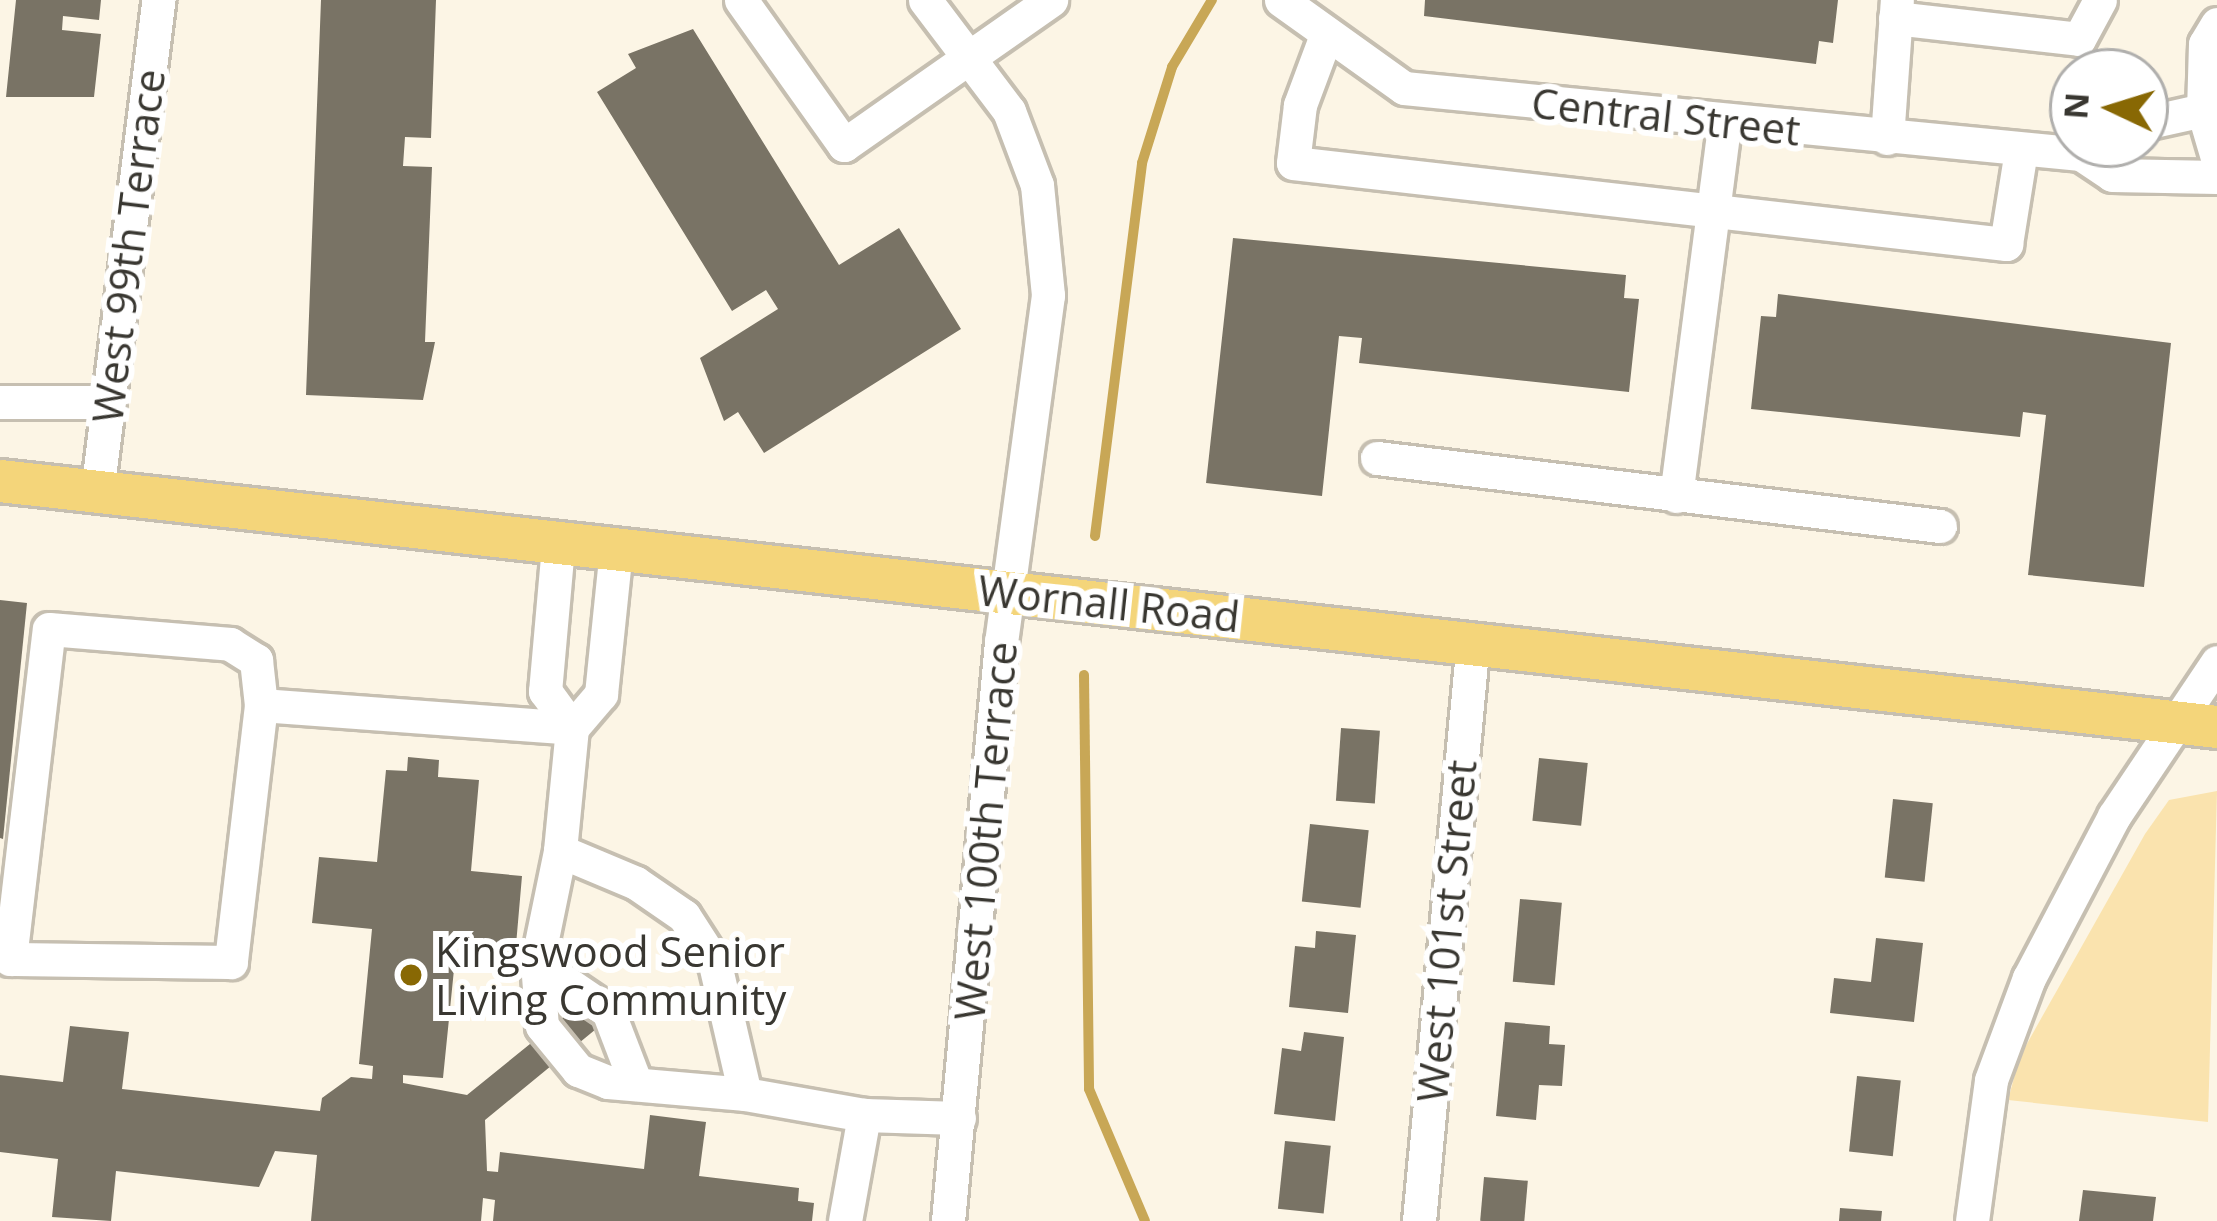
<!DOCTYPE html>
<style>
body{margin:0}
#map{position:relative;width:2217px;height:1221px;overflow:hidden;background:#fcf5e5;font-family:"Open Sans",sans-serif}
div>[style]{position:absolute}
.green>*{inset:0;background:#fae3ae}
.stream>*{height:10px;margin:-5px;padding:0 5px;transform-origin:5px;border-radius:5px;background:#c8a756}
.building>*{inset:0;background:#797365;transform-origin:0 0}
.roads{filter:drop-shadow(3px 0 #c6bfb1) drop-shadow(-3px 0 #c6bfb1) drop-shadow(0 3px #c6bfb1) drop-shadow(0 -3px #c6bfb1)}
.minor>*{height:33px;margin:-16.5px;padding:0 16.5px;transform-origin:16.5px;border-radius:16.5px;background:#fff}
.major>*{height:42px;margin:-21px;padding:0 21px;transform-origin:21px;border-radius:21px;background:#f4d57a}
.dots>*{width:33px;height:33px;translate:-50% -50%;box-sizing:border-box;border:6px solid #fff;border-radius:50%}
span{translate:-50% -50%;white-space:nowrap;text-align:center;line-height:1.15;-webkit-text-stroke:12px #fff;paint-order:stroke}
.street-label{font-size:42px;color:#393731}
.poi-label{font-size:42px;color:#393731}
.left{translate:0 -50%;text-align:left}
.north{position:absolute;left:2049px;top:48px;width:120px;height:120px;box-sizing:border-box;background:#fff;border:3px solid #b0afad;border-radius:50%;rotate:274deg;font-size:33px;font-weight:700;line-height:48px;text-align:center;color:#393731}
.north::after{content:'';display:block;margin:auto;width:42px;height:54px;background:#886804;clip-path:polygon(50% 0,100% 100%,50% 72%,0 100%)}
</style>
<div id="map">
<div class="green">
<div style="clip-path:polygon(2217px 791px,2208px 1122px,2008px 1100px,2020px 1056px,2145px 834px,2169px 800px)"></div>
</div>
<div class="stream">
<div style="left:1095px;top:536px;width:376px;rotate:-82.8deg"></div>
<div style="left:1142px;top:163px;width:101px;rotate:-72.6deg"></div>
<div style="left:1172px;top:67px;width:78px;rotate:-59.2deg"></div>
<div style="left:1084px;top:675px;width:414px;rotate:89.3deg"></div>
<div style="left:1089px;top:1089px;width:143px;rotate:67deg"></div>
</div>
<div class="building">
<div style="clip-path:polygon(16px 0,101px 0,99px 20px,63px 16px,62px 30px,101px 34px,94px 97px,6px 97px)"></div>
<div style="clip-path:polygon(321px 0,436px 0,431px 138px,405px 137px,403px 166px,432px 167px,425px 342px,435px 342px,423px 400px,306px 395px)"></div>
<div style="clip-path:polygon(1425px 0,1838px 0,1833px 43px,1819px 41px,1816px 64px,1424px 16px)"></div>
<div style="clip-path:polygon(693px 29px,839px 265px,899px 228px,961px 329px,764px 453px,738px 412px,724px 421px,700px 358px,778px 309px,766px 290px,732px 311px,597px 92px,636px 68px,628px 54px)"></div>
<div style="clip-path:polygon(1233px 238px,1626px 275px,1624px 298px,1639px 299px,1629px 392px,1359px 363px,1362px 338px,1339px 336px,1322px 496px,1206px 483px)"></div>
<div style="clip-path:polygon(1778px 294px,2171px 343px,2144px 587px,2028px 575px,2046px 415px,2023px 412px,2020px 437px,1751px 409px,1761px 316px,1776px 317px)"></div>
<div style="clip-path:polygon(0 600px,27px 603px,3px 839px,0 838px)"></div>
<div style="left:1341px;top:728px;width:39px;height:73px;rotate:4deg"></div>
<div style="clip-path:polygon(408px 757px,439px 760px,438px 777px,479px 780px,471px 871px,522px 876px,516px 945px,457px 940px,443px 1078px,403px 1075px,403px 1083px,467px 1095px,577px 1006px,596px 1029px,485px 1120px,487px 1171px,498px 1172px,500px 1152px,644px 1169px,650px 1115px,706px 1122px,699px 1176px,799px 1188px,798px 1201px,814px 1203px,812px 1221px,493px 1221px,495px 1200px,483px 1198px,481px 1221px,311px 1221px,317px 1155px,275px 1151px,259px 1187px,116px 1171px,111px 1221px,52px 1217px,58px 1159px,0 1152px,0 1075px,63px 1082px,70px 1026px,129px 1032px,122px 1089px,320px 1111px,322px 1098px,351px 1077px,372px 1079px,373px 1066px,359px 1064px,372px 929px,312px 923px,319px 857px,377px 862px,386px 770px,407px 771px)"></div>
<div style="left:1539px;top:758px;width:49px;height:63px;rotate:6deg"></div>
<div style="left:1893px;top:799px;width:40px;height:79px;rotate:6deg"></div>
<div style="left:1310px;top:824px;width:59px;height:78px;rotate:6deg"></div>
<div style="left:1520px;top:899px;width:42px;height:83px;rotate:5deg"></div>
<div style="clip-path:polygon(1316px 931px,1356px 935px,1348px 1013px,1289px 1007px,1295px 946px,1315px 948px)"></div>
<div style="clip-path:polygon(1876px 938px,1923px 943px,1914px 1022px,1830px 1013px,1834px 978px,1871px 982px)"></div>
<div style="clip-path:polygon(1505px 1022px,1550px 1026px,1549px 1044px,1565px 1045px,1562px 1086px,1539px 1085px,1536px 1120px,1496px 1116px)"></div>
<div style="clip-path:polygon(1304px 1032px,1344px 1037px,1335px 1121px,1274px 1114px,1282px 1048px,1301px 1051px)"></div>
<div style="left:1857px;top:1076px;width:44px;height:76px;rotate:6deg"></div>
<div style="left:1285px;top:1141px;width:46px;height:68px;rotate:6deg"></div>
<div style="left:1484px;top:1177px;width:44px;height:44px;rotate:5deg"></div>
<div style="clip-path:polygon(2083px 1190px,2156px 1197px,2153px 1221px,2079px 1221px)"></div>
<div style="clip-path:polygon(1840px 1208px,1882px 1211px,1881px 1221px,1839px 1221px)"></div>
</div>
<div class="roads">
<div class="minor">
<div style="left:741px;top:0;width:178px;rotate:54.6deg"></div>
<div style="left:844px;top:145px;width:253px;rotate:-35deg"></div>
<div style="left:925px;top:0;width:139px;rotate:52.9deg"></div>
<div style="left:1009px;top:111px;width:79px;rotate:69.3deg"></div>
<div style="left:1037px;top:185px;width:111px;rotate:84.3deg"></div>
<div style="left:1048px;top:295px;width:350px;rotate:97.7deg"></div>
<div style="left:1001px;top:642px;width:581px;rotate:95.23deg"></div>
<div style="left:1281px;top:0;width:151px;rotate:35.6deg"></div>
<div style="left:1404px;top:88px;width:680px;rotate:5.57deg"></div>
<div style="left:2081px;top:154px;width:37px;rotate:34deg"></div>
<div style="left:2112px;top:175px;width:105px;rotate:1.1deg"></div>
<div style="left:1895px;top:18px;width:185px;rotate:6.5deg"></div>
<div style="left:2079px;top:39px;width:44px;rotate:-61.7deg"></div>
<div style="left:2217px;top:24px;width:23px;rotate:121deg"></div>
<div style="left:2205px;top:44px;width:66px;rotate:91.7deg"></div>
<div style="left:2203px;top:110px;width:50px;rotate:73.7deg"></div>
<div style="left:1325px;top:38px;width:72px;rotate:110.5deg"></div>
<div style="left:1300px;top:105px;width:58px;rotate:96.9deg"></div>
<div style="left:1293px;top:163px;width:718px;rotate:6.48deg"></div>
<div style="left:2006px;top:244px;width:95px;rotate:-80.9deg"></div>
<div style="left:2145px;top:123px;width:59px;rotate:-12.6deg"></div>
<div style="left:1887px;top:138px;width:138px;rotate:-85.9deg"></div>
<div style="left:0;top:402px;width:109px"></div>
<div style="left:1377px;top:458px;width:567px;rotate:6.89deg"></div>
<div style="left:97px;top:493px;width:497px;rotate:-82.9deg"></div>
<div style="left:1676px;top:496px;width:374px;rotate:-82.6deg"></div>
<div style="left:558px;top:546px;width:146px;rotate:95.1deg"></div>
<div style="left:545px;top:691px;width:46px;rotate:53.9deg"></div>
<div style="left:261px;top:705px;width:259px;rotate:96.7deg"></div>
<div style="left:231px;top:962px;width:221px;rotate:-179.2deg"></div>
<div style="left:10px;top:959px;width:332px;rotate:-83.3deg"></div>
<div style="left:49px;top:629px;width:182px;rotate:4.7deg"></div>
<div style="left:230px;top:644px;width:31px;rotate:32deg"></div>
<div style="left:256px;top:660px;width:45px;rotate:83.7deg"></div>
<div style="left:261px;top:705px;width:312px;rotate:4.2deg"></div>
<div style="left:572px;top:728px;width:45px;rotate:-49.5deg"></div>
<div style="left:601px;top:694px;width:145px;rotate:-84.1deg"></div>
<div style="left:572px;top:728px;width:124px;rotate:95.6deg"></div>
<div style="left:560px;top:851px;width:82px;rotate:22.8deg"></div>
<div style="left:636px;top:883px;width:58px;rotate:34.5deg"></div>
<div style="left:684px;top:916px;width:57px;rotate:57.1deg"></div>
<div style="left:715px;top:964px;width:133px;rotate:77deg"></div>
<div style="left:745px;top:1094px;width:121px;rotate:10deg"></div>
<div style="left:864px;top:1115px;width:95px;rotate:1.8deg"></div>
<div style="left:560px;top:851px;width:114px;rotate:101.6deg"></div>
<div style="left:537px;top:963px;width:63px;rotate:85.5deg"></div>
<div style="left:542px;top:1026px;width:57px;rotate:50.7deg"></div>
<div style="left:578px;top:1070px;width:32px;rotate:22deg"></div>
<div style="left:608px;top:1082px;width:138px;rotate:5deg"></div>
<div style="left:537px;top:963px;width:86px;rotate:34.1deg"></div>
<div style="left:608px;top:1011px;width:78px;rotate:69deg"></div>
<div style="left:845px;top:1221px;width:108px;rotate:-79.8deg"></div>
<div style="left:1419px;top:1221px;width:584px;rotate:-84.69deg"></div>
<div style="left:1972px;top:1221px;width:142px;rotate:-82.3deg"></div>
<div style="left:1991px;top:1080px;width:109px;rotate:-69.6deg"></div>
<div style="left:2029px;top:978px;width:183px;rotate:-62.3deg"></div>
<div style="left:2114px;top:816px;width:185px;rotate:-56.2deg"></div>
</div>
<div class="major">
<div style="left:0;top:481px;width:2231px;rotate:6.33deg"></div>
</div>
</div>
<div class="dots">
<div style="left:411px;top:975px;background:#886804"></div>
</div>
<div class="street-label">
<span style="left:1666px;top:116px;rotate:6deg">Central Street</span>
<span style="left:128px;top:246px;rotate:-83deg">West 99th Terrace</span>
<span style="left:1109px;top:603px;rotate:6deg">Wornall Road</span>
<span style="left:985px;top:831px;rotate:-85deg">West 100th Terrace</span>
<span style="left:1446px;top:931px;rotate:-85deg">West 101st Street</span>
</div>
<div class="poi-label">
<span class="left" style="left:435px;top:975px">Kingswood Senior<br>Living Community</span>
</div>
<div class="north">N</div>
</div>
